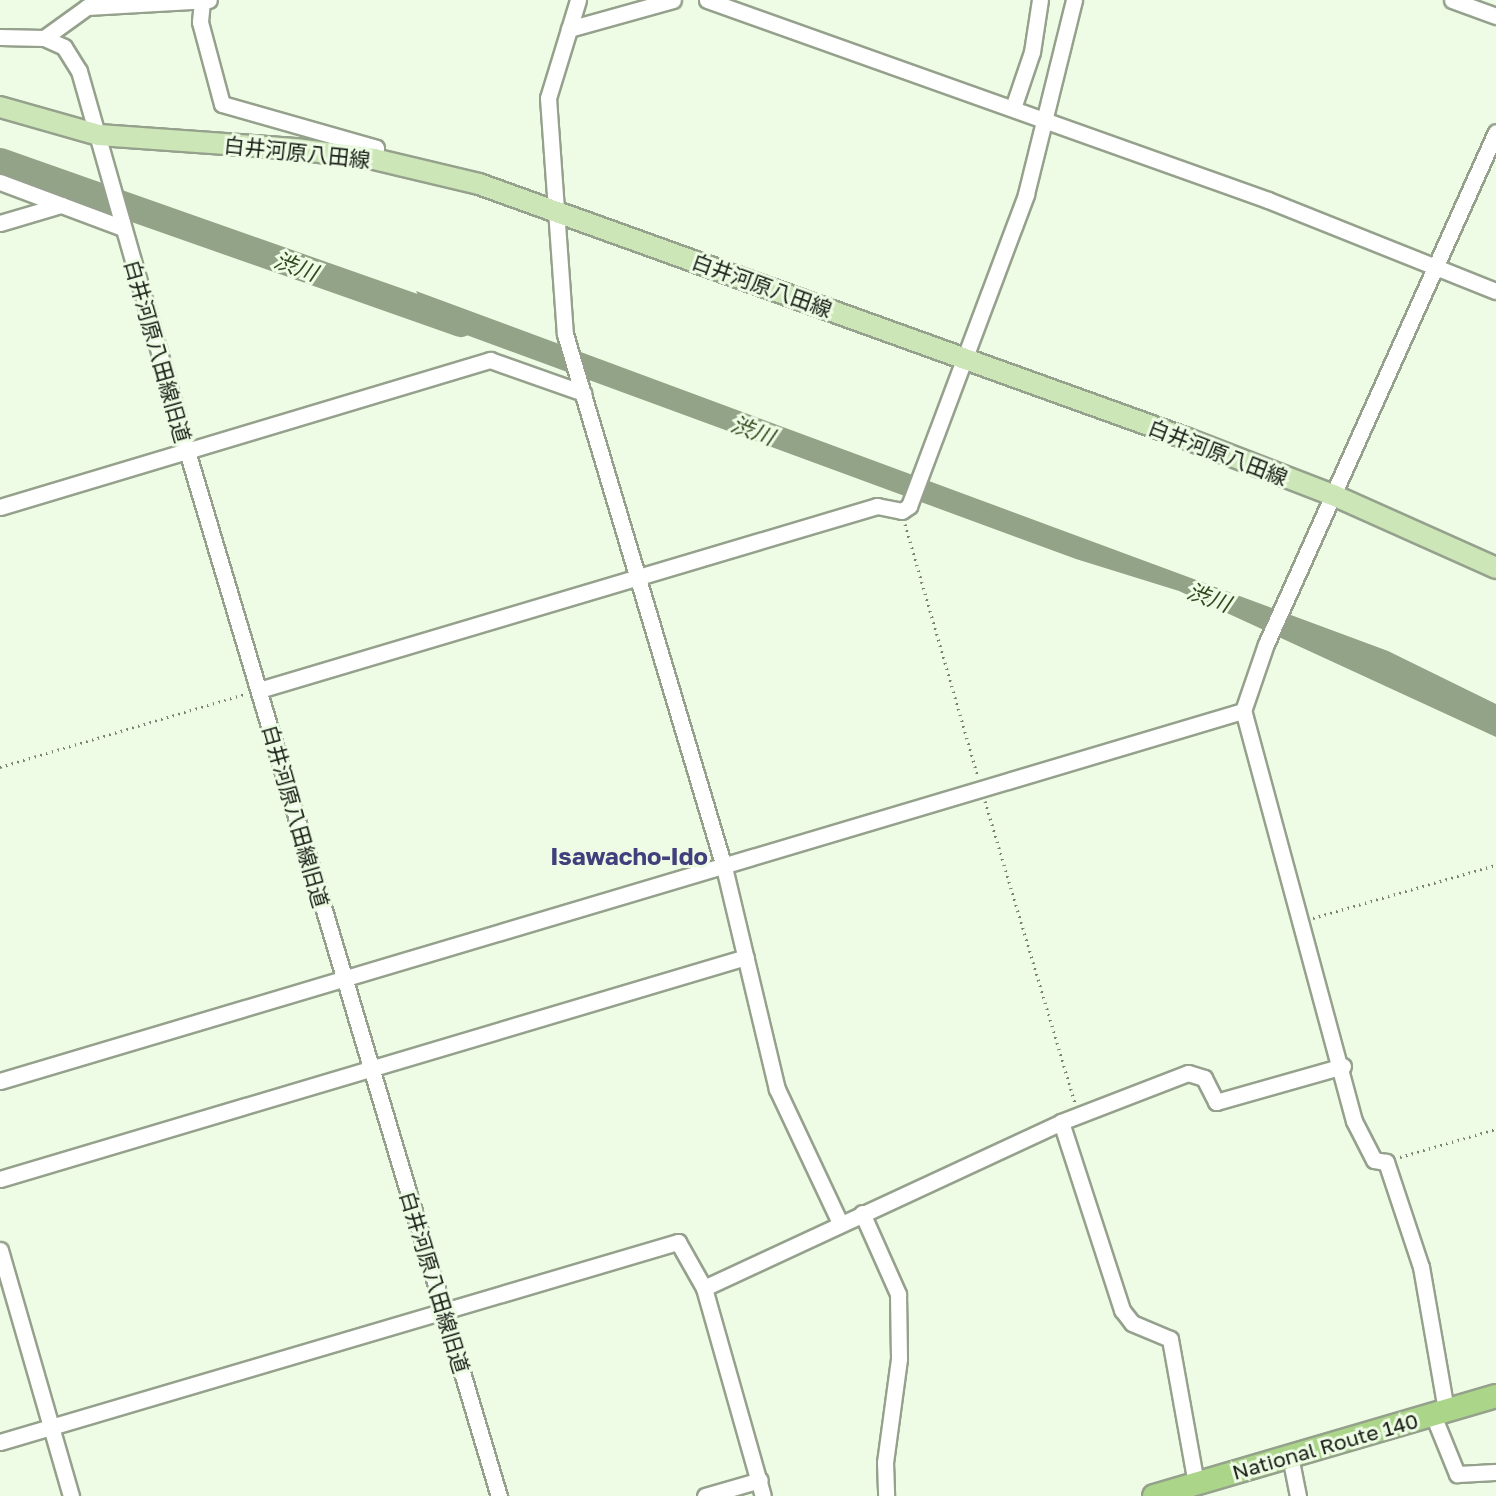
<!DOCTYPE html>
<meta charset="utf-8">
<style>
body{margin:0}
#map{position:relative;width:1496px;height:1496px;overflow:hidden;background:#eefce5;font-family:"Golos Text","Noto Sans JP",sans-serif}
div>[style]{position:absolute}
.water>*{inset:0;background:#93a388}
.river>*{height:27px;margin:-13.5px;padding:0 13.5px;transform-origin:13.5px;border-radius:13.5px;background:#93a388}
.path>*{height:3px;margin-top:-1.5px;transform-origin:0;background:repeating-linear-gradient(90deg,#798273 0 1.5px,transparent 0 6px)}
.roads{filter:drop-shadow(2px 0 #95a18c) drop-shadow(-2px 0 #95a18c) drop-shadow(0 2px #95a18c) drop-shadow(0 -2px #95a18c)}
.minor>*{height:15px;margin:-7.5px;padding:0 7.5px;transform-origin:7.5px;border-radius:7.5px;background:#fff}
.major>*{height:20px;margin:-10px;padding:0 10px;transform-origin:10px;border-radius:10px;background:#cde6b8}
.highway>*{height:22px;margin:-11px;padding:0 11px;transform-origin:11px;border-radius:11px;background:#abd689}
span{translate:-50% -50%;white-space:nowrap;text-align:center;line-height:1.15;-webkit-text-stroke:6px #eefce5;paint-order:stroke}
.street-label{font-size:21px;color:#181d15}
.water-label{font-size:22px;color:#32491e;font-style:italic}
.quarter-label{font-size:24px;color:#41407c;font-weight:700}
</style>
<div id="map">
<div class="water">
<div style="clip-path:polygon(416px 291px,1388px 651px,1496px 704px,1496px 737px,1179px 591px,1076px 559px,431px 322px)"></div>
</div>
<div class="river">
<div style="left:0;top:161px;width:488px;rotate:19.4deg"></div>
</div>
<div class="path">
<div style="left:905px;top:524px;width:263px;rotate:73.9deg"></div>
<div style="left:0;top:767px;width:256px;rotate:-16.6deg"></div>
<div style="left:985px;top:801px;width:314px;rotate:73.4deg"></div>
<div style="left:1313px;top:918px;width:191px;rotate:-16.2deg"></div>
<div style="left:1400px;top:1157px;width:100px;rotate:-16.3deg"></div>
</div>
<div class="roads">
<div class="minor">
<div style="left:578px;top:0;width:102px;rotate:107deg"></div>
<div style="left:548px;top:98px;width:237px;rotate:85.9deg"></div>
<div style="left:565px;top:334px;width:556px;rotate:73.39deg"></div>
<div style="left:724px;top:867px;width:228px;rotate:76.6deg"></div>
<div style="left:777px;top:1089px;width:146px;rotate:64.8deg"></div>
<div style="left:707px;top:0;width:596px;rotate:19.62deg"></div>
<div style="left:1268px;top:200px;width:245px;rotate:21.8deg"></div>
<div style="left:1452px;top:0;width:47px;rotate:20deg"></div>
<div style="left:202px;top:2px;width:20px;rotate:96deg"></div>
<div style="left:200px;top:22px;width:85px;rotate:75deg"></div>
<div style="left:222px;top:104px;width:160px;rotate:15.9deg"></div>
<div style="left:376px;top:148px;width:11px;rotate:100deg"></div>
<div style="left:569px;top:29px;width:108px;rotate:-15.6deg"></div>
<div style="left:0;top:37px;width:44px;rotate:1.3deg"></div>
<div style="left:44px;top:38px;width:22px;rotate:24deg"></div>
<div style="left:64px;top:47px;width:28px;rotate:58deg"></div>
<div style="left:79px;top:71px;width:395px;rotate:74.1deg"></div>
<div style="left:187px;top:451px;width:1091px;rotate:73.38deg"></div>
<div style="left:44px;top:38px;width:53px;rotate:-35.8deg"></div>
<div style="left:87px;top:7px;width:122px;rotate:-3.3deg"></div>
<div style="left:1013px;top:108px;width:59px;rotate:-71.3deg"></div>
<div style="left:1032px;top:52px;width:53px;rotate:-81.3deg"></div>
<div style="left:0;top:182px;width:131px;rotate:20.5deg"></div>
<div style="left:0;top:223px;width:64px;rotate:-16.4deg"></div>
<div style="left:0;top:507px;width:512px;rotate:-16.7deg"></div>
<div style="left:490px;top:360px;width:99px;rotate:19.5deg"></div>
<div style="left:259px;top:690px;width:645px;rotate:-16.58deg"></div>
<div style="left:877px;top:506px;width:25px;rotate:11deg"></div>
<div style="left:902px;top:511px;width:9px;rotate:-36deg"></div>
<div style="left:909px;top:506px;width:333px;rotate:-69.4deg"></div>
<div style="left:1026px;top:194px;width:200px;rotate:-76.1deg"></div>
<div style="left:0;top:1081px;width:1297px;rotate:-16.58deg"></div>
<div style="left:1061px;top:1122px;width:198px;rotate:72deg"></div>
<div style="left:1122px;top:1310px;width:16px;rotate:52deg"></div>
<div style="left:1132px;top:1323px;width:41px;rotate:22.8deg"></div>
<div style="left:1170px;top:1339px;width:147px;rotate:79.8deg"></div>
<div style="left:0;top:1179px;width:778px;rotate:-16.57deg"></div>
<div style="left:862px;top:1213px;width:89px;rotate:66deg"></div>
<div style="left:898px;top:1294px;width:65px;rotate:89.1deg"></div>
<div style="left:899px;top:1359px;width:104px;rotate:97.7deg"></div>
<div style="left:885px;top:1462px;width:34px;rotate:88deg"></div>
<div style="left:0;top:1250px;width:256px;rotate:73.9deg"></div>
<div style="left:704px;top:1288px;width:394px;rotate:-24.9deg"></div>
<div style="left:1061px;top:1122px;width:136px;rotate:-21.1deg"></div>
<div style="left:1188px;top:1073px;width:17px;rotate:17deg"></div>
<div style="left:1204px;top:1078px;width:27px;rotate:63deg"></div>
<div style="left:1216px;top:1102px;width:132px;rotate:-15.8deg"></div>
<div style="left:1446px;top:1410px;width:145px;rotate:-99.9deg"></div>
<div style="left:1421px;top:1267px;width:111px;rotate:-108.4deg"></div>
<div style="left:1386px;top:1162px;width:12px;rotate:-171deg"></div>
<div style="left:1374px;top:1160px;width:44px;rotate:-117.1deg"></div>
<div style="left:1354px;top:1121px;width:425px;rotate:-105.1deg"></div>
<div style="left:1243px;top:711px;width:71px;rotate:-71.1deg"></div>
<div style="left:1266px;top:644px;width:561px;rotate:-65.81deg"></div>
<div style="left:1433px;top:1415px;width:64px;rotate:67.9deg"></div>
<div style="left:1457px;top:1474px;width:39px;rotate:-3deg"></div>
<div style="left:0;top:1442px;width:707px;rotate:-16.44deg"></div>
<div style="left:678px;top:1242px;width:53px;rotate:60.5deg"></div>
<div style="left:704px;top:1288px;width:216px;rotate:74.2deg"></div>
<div style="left:1290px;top:1456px;width:41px;rotate:78.7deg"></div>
<div style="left:705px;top:1496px;width:57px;rotate:-16.2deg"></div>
</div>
<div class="major">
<div style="left:0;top:107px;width:103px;rotate:15.8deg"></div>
<div style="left:99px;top:135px;width:197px;rotate:4.1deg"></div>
<div style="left:296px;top:149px;width:79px;rotate:7.3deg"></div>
<div style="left:374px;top:159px;width:108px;rotate:13.4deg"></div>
<div style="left:479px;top:184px;width:750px;rotate:19.79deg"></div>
<div style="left:1185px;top:438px;width:159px;rotate:21.1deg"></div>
<div style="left:1333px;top:495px;width:179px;rotate:24.1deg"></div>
</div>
<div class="highway">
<div style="left:1154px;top:1496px;width:356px;rotate:-16.3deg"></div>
</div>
</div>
<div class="street-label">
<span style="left:297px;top:152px;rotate:6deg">白井河原八田線</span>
<span style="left:762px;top:285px;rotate:20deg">白井河原八田線</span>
<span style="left:158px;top:351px;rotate:74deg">白井河原八田線旧道</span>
<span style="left:1218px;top:452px;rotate:21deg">白井河原八田線</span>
<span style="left:296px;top:816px;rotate:74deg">白井河原八田線旧道</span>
<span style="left:435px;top:1282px;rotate:73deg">白井河原八田線旧道</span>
<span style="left:1325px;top:1446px;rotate:-16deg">National Route 140</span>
</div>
<div class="water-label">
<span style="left:296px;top:266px;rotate:20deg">渋川</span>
<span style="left:753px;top:430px;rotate:20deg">渋川</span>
<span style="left:1209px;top:597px;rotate:20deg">渋川</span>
</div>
<div class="quarter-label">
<span style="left:629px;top:856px">Isawacho-Ido</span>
</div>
</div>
